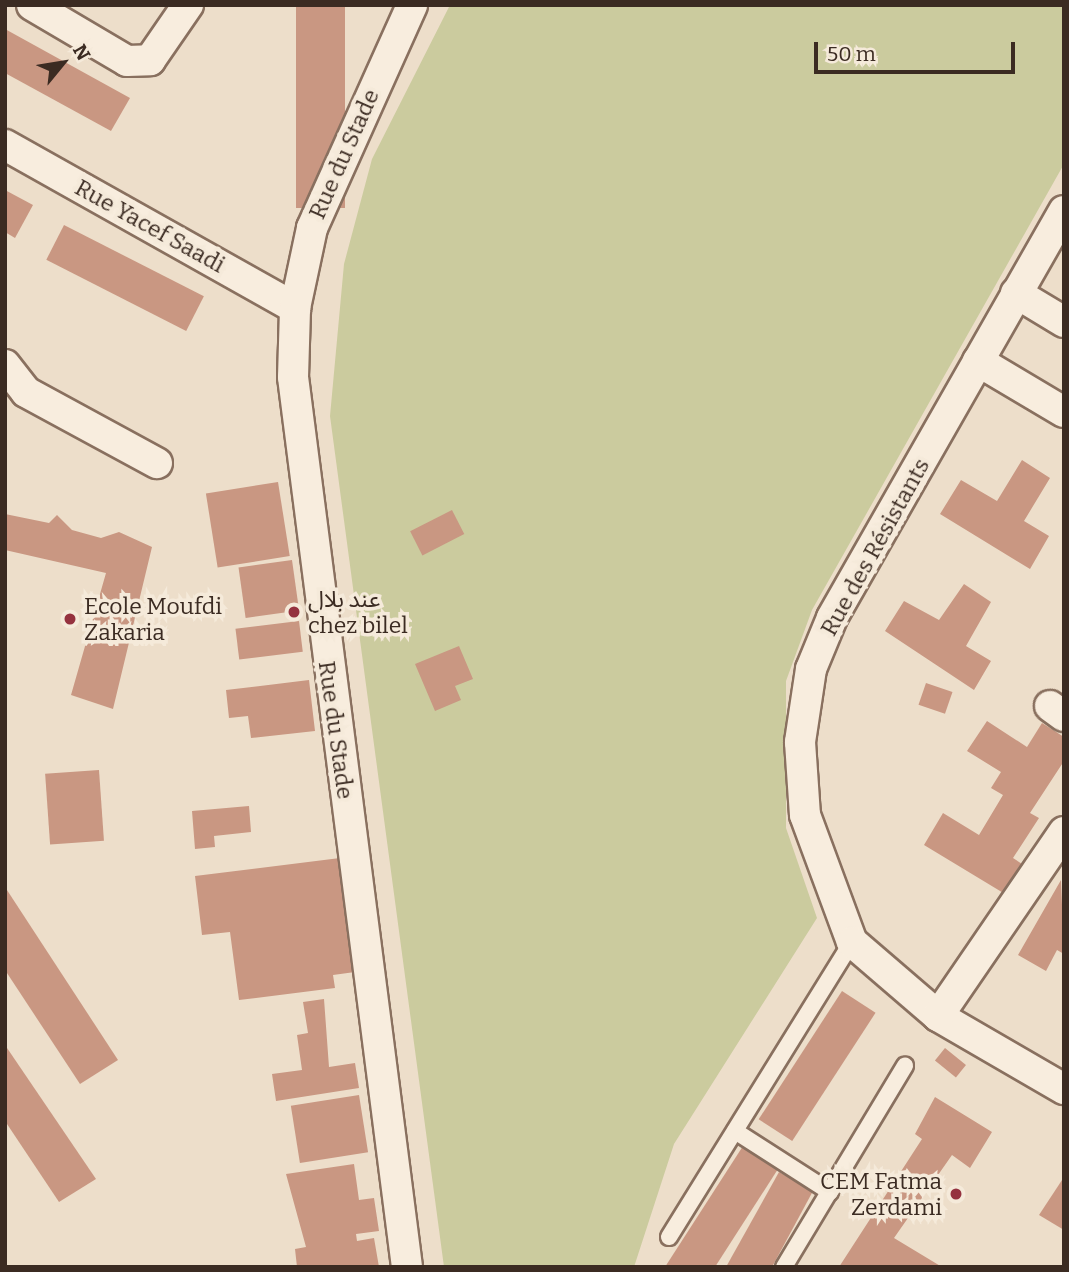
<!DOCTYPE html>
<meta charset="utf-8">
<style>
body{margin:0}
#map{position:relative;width:1069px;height:1272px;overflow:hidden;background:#eddeca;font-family:Bitter,"Noto Sans Arabic",serif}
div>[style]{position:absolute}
.green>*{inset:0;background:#cbcb9e}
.building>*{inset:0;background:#c99782;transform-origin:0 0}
.roads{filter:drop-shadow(2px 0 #89705f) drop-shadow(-2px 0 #89705f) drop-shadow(0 2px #89705f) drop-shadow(0 -2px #89705f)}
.lane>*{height:16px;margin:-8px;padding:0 8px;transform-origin:8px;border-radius:8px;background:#f8edde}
.street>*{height:30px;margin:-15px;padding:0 15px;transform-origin:15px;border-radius:15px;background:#f8edde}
.dots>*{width:19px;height:19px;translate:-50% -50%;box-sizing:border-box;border:4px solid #f5eada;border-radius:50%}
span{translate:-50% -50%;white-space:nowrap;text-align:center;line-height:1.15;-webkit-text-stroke:7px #f5eada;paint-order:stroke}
.street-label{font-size:23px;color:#3b2b22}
.poi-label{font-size:23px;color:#3b2b22}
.left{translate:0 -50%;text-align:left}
.right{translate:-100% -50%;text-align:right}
.frame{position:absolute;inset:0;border:7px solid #3b2b22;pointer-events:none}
.north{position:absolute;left:28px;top:28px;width:70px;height:70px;-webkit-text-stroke:5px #f5eada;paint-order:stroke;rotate:60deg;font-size:19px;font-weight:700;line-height:28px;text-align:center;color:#3b2b22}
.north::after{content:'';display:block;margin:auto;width:24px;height:32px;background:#3b2b22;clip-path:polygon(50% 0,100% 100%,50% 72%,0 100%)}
.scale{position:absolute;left:814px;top:42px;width:201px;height:32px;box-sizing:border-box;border:4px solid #3b2b22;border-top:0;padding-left:9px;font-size:21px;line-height:24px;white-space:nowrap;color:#3b2b22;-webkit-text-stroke:5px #f5eada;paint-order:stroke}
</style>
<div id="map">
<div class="green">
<div style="clip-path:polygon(450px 5px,1064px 5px,1064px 164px,812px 610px,786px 681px,786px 828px,817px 918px,674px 1144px,634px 1267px,444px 1267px,330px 416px,344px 264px,372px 159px)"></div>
</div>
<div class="building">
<div style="left:296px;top:5px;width:49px;height:203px"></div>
<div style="clip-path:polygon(5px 29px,130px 98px,111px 131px,5px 73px)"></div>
<div style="clip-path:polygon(5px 190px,33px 205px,15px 238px,5px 232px)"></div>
<div style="left:64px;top:225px;width:157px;height:39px;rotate:27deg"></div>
<div style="clip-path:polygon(1022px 460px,1050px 478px,1024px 521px,1049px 536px,1030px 569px,940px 514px,961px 480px,997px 501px)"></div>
<div style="left:278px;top:482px;width:75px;height:73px;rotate:81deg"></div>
<div style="left:452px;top:510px;width:27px;height:47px;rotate:63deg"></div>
<div style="clip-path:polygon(5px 514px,49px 523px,57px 515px,72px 530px,101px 538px,119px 532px,152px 547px,113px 709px,71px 695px,106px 573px,5px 550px)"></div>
<div style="left:292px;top:560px;width:51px;height:54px;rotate:82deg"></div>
<div style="clip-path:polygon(964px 584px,991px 602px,966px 646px,991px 661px,974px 690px,885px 631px,904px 601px,939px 620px)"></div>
<div style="left:299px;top:621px;width:31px;height:64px;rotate:83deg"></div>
<div style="clip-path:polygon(459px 646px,473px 679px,455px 686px,461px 700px,435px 711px,415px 664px)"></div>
<div style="clip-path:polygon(309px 680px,315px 731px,251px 738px,248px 716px,229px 718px,226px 690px)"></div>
<div style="left:926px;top:683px;width:28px;height:23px;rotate:19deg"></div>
<div style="clip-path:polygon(987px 721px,1027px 747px,1042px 723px,1064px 737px,1064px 761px,1030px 813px,1039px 818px,1013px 858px,1028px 868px,1010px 897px,924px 845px,943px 813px,979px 835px,1003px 795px,991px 788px,1001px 772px,967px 751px)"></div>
<div style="left:99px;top:770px;width:71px;height:54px;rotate:86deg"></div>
<div style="clip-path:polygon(249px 806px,251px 832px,214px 836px,215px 847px,195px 849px,192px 811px)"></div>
<div style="clip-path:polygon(340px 858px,355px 972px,333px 975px,335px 988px,239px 1000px,230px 932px,202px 935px,195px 876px)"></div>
<div style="clip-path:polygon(1061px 880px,1064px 954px,1057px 950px,1046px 971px,1018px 955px)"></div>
<div style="clip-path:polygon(5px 887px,118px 1060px,80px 1084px,5px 970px)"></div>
<div style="left:842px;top:991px;width:40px;height:153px;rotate:33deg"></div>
<div style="clip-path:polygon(324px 999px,329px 1067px,355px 1063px,359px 1088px,276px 1101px,272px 1074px,302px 1070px,297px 1035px,308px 1033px,303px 1002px)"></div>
<div style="clip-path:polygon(5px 1045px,96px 1179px,59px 1202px,5px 1121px)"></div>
<div style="left:945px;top:1048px;width:27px;height:16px;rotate:39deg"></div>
<div style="left:359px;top:1095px;width:58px;height:69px;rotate:81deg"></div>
<div style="clip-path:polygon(935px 1097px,992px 1132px,970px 1168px,952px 1155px,894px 1238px,942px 1267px,839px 1267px,922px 1139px,915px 1134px)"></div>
<div style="clip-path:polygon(743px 1146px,778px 1169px,715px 1267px,665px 1267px)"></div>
<div style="clip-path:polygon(354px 1164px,359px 1200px,374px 1198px,379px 1231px,356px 1234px,357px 1241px,374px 1238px,379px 1267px,297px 1267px,295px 1249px,306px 1247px,286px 1174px)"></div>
<div style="clip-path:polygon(779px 1172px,813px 1191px,772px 1267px,726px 1267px)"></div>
<div style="clip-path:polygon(1064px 1177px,1064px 1230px,1039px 1215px)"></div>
</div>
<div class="roads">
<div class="lane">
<div style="left:735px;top:1131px;width:113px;rotate:32.7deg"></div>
<div style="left:669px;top:1237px;width:347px;rotate:-58.2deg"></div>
<div style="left:784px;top:1267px;width:235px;rotate:-59deg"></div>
</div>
<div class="street">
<div style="left:32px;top:5px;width:110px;rotate:30.5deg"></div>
<div style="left:127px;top:61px;width:23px;rotate:-2deg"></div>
<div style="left:150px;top:60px;width:67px;rotate:-55.4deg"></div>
<div style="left:5px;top:145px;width:333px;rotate:29.3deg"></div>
<div style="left:1064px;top:211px;width:468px;rotate:119.7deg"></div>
<div style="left:832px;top:618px;width:55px;rotate:112.4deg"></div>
<div style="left:811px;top:669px;width:74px;rotate:98.6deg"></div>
<div style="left:800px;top:742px;width:73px;rotate:86.1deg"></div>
<div style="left:805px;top:815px;width:135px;rotate:69.7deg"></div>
<div style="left:852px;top:942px;width:113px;rotate:40.7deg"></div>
<div style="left:938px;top:1016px;width:146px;rotate:30.1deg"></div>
<div style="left:1016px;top:293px;width:56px;rotate:31.1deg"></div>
<div style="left:978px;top:361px;width:100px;rotate:30.7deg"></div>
<div style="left:5px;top:365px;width:34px;rotate:52deg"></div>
<div style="left:26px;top:392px;width:149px;rotate:28.5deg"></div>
<div style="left:1050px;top:706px;width:17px;rotate:36deg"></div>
<div style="left:938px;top:1016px;width:223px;rotate:-55.6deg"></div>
<div style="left:407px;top:1267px;width:897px;rotate:-97.3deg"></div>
<div style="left:293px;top:377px;width:69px;rotate:-88.3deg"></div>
<div style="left:295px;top:308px;width:82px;rotate:-78deg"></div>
<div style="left:312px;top:228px;width:244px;rotate:-65.8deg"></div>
</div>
</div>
<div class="dots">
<div style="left:294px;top:612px;background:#95323f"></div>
<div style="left:70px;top:619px;background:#95323f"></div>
<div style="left:956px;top:1194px;background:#95323f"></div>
</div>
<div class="street-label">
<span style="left:344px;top:154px;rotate:-66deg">Rue du Stade</span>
<span style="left:150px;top:226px;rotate:29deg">Rue Yacef Saadi</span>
<span style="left:875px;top:547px;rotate:-61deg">Rue des Résistants</span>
<span style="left:336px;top:730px;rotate:82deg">Rue du Stade</span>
</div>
<div class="poi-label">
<span class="left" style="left:308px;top:612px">عند بلال<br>chez bilel</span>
<span class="left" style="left:84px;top:619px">Ecole Moufdi<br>Zakaria</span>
<span class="right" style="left:942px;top:1194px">CEM Fatma<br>Zerdami</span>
</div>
<div class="frame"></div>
<div class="north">N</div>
<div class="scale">50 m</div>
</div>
